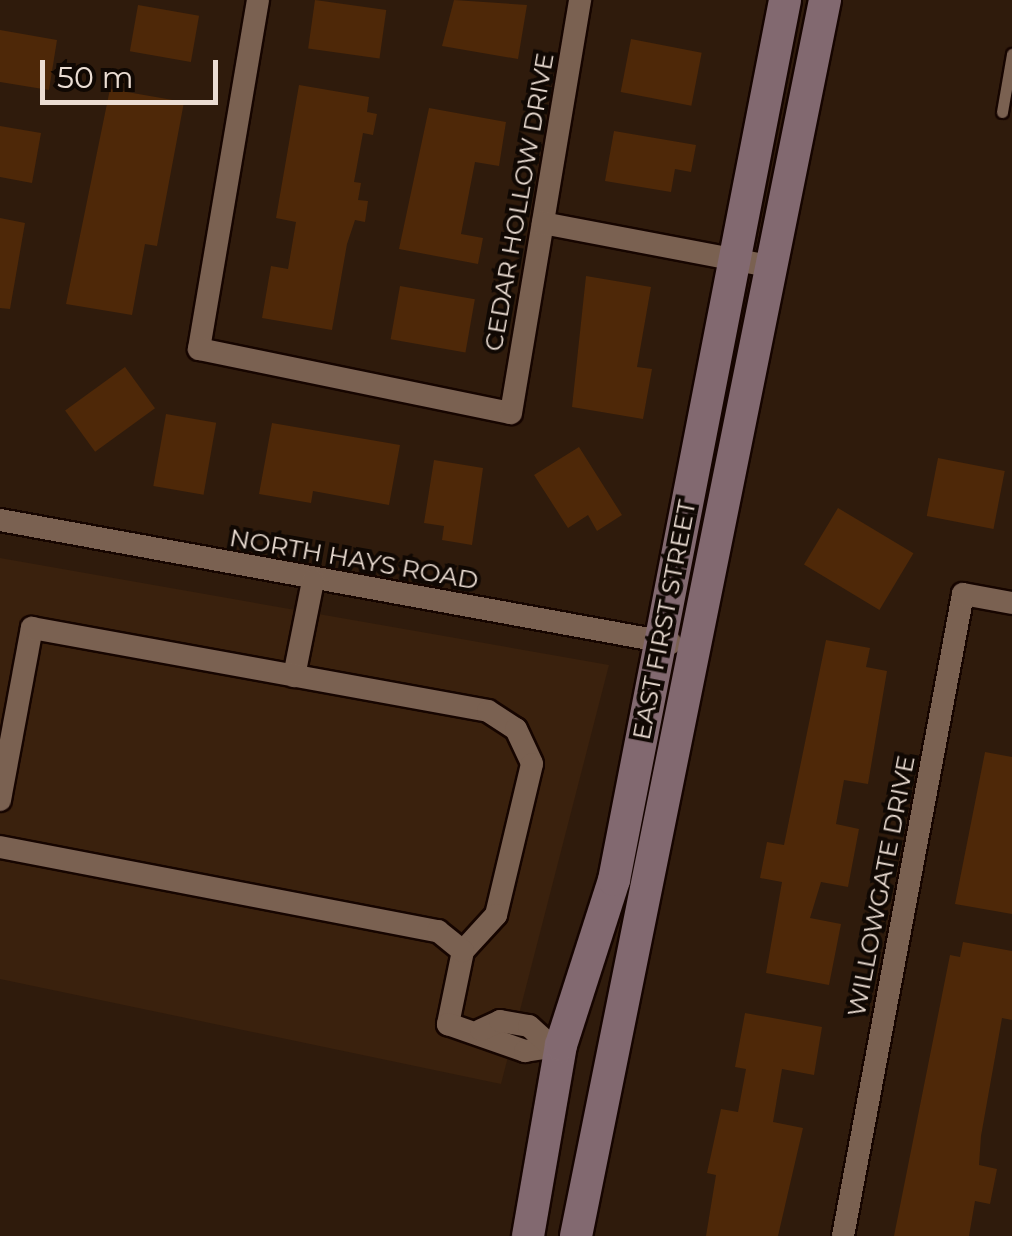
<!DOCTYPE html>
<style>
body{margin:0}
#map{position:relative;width:1012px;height:1236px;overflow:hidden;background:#2f1b0c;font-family:Montserrat,sans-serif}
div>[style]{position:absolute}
.built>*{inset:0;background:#3a210d}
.building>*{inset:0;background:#4e2808;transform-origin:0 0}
.roads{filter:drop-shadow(2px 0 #160500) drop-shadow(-2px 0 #160500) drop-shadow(0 2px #160500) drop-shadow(0 -2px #160500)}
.service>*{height:11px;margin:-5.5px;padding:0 5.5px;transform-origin:5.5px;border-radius:5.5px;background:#7a6151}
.minor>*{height:22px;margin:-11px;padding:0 11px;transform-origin:11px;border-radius:11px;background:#7a6151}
.secondary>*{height:32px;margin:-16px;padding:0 16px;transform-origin:16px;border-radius:16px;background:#826970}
span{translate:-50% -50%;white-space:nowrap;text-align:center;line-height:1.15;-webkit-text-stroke:8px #100803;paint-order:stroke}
.street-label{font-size:25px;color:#ebddd3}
.scale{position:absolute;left:40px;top:60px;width:178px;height:45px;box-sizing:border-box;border:5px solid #ebddd3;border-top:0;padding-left:12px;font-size:30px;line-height:35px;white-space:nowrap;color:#ebddd3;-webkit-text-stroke:8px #100803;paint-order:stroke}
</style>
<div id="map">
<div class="built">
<div style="clip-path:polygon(0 558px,609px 665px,501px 1084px,0 979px)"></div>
</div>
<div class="building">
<div style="left:315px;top:0;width:72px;height:49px;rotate:8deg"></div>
<div style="clip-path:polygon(454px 0,527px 5px,518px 59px,442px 46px)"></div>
<div style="left:138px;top:5px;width:62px;height:47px;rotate:10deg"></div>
<div style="clip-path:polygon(0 30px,57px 40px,49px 90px,0 82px)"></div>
<div style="left:631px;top:39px;width:72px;height:54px;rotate:11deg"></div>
<div style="clip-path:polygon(299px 85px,369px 97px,367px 112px,377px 114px,373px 135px,363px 133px,354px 182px,361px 183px,358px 200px,368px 201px,365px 222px,355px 220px,347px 244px,332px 330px,262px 318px,271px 266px,288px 269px,296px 222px,276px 218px)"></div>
<div style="clip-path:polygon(110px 89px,184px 102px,157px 246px,145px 244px,132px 315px,66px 304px)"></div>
<div style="clip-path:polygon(429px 108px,506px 122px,499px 166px,475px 162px,461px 234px,483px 238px,478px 264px,399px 249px)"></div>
<div style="clip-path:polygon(0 126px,41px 133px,32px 183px,0 177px)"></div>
<div style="clip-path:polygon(614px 131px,696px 145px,691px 172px,675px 169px,671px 192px,605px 181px)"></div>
<div style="clip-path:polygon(0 218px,25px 223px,10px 309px,0 308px)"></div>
<div style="clip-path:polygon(586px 276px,651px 287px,637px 367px,652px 369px,643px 419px,572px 407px)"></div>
<div style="left:400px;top:286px;width:76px;height:54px;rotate:10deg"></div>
<div style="left:125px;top:367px;width:51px;height:74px;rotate:54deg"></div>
<div style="left:166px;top:414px;width:51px;height:73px;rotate:10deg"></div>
<div style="clip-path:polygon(272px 423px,400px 445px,389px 505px,313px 491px,311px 503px,259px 494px)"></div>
<div style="clip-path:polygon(579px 447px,622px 515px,597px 531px,588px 515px,568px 528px,534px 475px)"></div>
<div style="left:938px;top:458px;width:68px;height:59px;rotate:11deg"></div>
<div style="clip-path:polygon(434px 460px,483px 468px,472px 545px,442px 540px,444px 526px,424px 523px)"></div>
<div style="left:838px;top:508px;width:88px;height:66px;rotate:31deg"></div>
<div style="clip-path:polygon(826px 640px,870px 648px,866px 667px,887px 671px,868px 784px,844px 780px,836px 824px,859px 829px,848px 887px,821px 882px,810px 918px,841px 924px,829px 985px,766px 973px,782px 882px,760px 878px,767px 842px,784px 845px)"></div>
<div style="clip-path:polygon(985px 752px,1012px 757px,1012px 914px,955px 904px)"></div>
<div style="clip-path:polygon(963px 942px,1012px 951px,1012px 1020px,1002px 1018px,981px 1136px,979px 1165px,997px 1169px,990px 1204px,975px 1201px,969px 1236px,894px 1236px,950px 955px,960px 957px)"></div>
<div style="clip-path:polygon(745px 1013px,822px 1027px,814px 1075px,782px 1069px,773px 1122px,803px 1128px,778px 1236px,706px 1236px,716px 1175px,707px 1173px,721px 1109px,738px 1112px,746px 1069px,735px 1067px)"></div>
</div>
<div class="roads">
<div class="service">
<div style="left:1002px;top:112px;width:59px;rotate:-80.2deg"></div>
</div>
<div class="minor">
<div style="left:258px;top:0;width:354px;rotate:99.6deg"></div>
<div style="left:199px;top:349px;width:318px;rotate:11.6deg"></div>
<div style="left:511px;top:413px;width:419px;rotate:-80.5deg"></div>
<div style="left:543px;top:223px;width:234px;rotate:10.8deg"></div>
<div style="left:0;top:520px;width:682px;rotate:10.39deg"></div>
<div style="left:294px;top:676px;width:97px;rotate:-78.7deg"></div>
<div style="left:0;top:800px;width:175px;rotate:-79.5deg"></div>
<div style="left:32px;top:628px;width:463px;rotate:10.3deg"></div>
<div style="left:488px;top:711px;width:33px;rotate:33deg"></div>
<div style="left:516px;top:729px;width:38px;rotate:65deg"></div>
<div style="left:532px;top:764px;width:155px;rotate:103.4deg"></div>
<div style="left:496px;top:915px;width:49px;rotate:132.5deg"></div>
<div style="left:463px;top:951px;width:75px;rotate:101.6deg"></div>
<div style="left:448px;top:1024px;width:82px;rotate:19.3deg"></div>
<div style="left:525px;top:1051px;width:36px;rotate:-9deg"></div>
<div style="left:0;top:847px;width:446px;rotate:10.9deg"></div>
<div style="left:438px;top:931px;width:32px;rotate:39deg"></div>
<div style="left:481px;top:1030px;width:21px;rotate:-25deg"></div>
<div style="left:500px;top:1021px;width:29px;rotate:10deg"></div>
<div style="left:529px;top:1026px;width:24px;rotate:42deg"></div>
<div style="left:843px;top:1236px;width:653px;rotate:-79.41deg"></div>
<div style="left:963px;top:594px;width:50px;rotate:10.4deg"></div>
</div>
<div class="secondary">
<div style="left:528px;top:1236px;width:194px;rotate:-80.2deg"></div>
<div style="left:561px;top:1045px;width:173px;rotate:-72.2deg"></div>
<div style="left:614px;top:880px;width:896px;rotate:-79deg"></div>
<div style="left:576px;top:1236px;width:1261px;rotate:-78.61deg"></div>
</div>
</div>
<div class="street-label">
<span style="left:519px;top:202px;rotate:-80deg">CEDAR HOLLOW DRIVE</span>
<span style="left:354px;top:559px;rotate:10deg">NORTH HAYS ROAD</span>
<span style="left:664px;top:620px;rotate:-79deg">EAST FIRST STREET</span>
<span style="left:881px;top:886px;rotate:-79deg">WILLOWGATE DRIVE</span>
</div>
<div class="scale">50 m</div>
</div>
